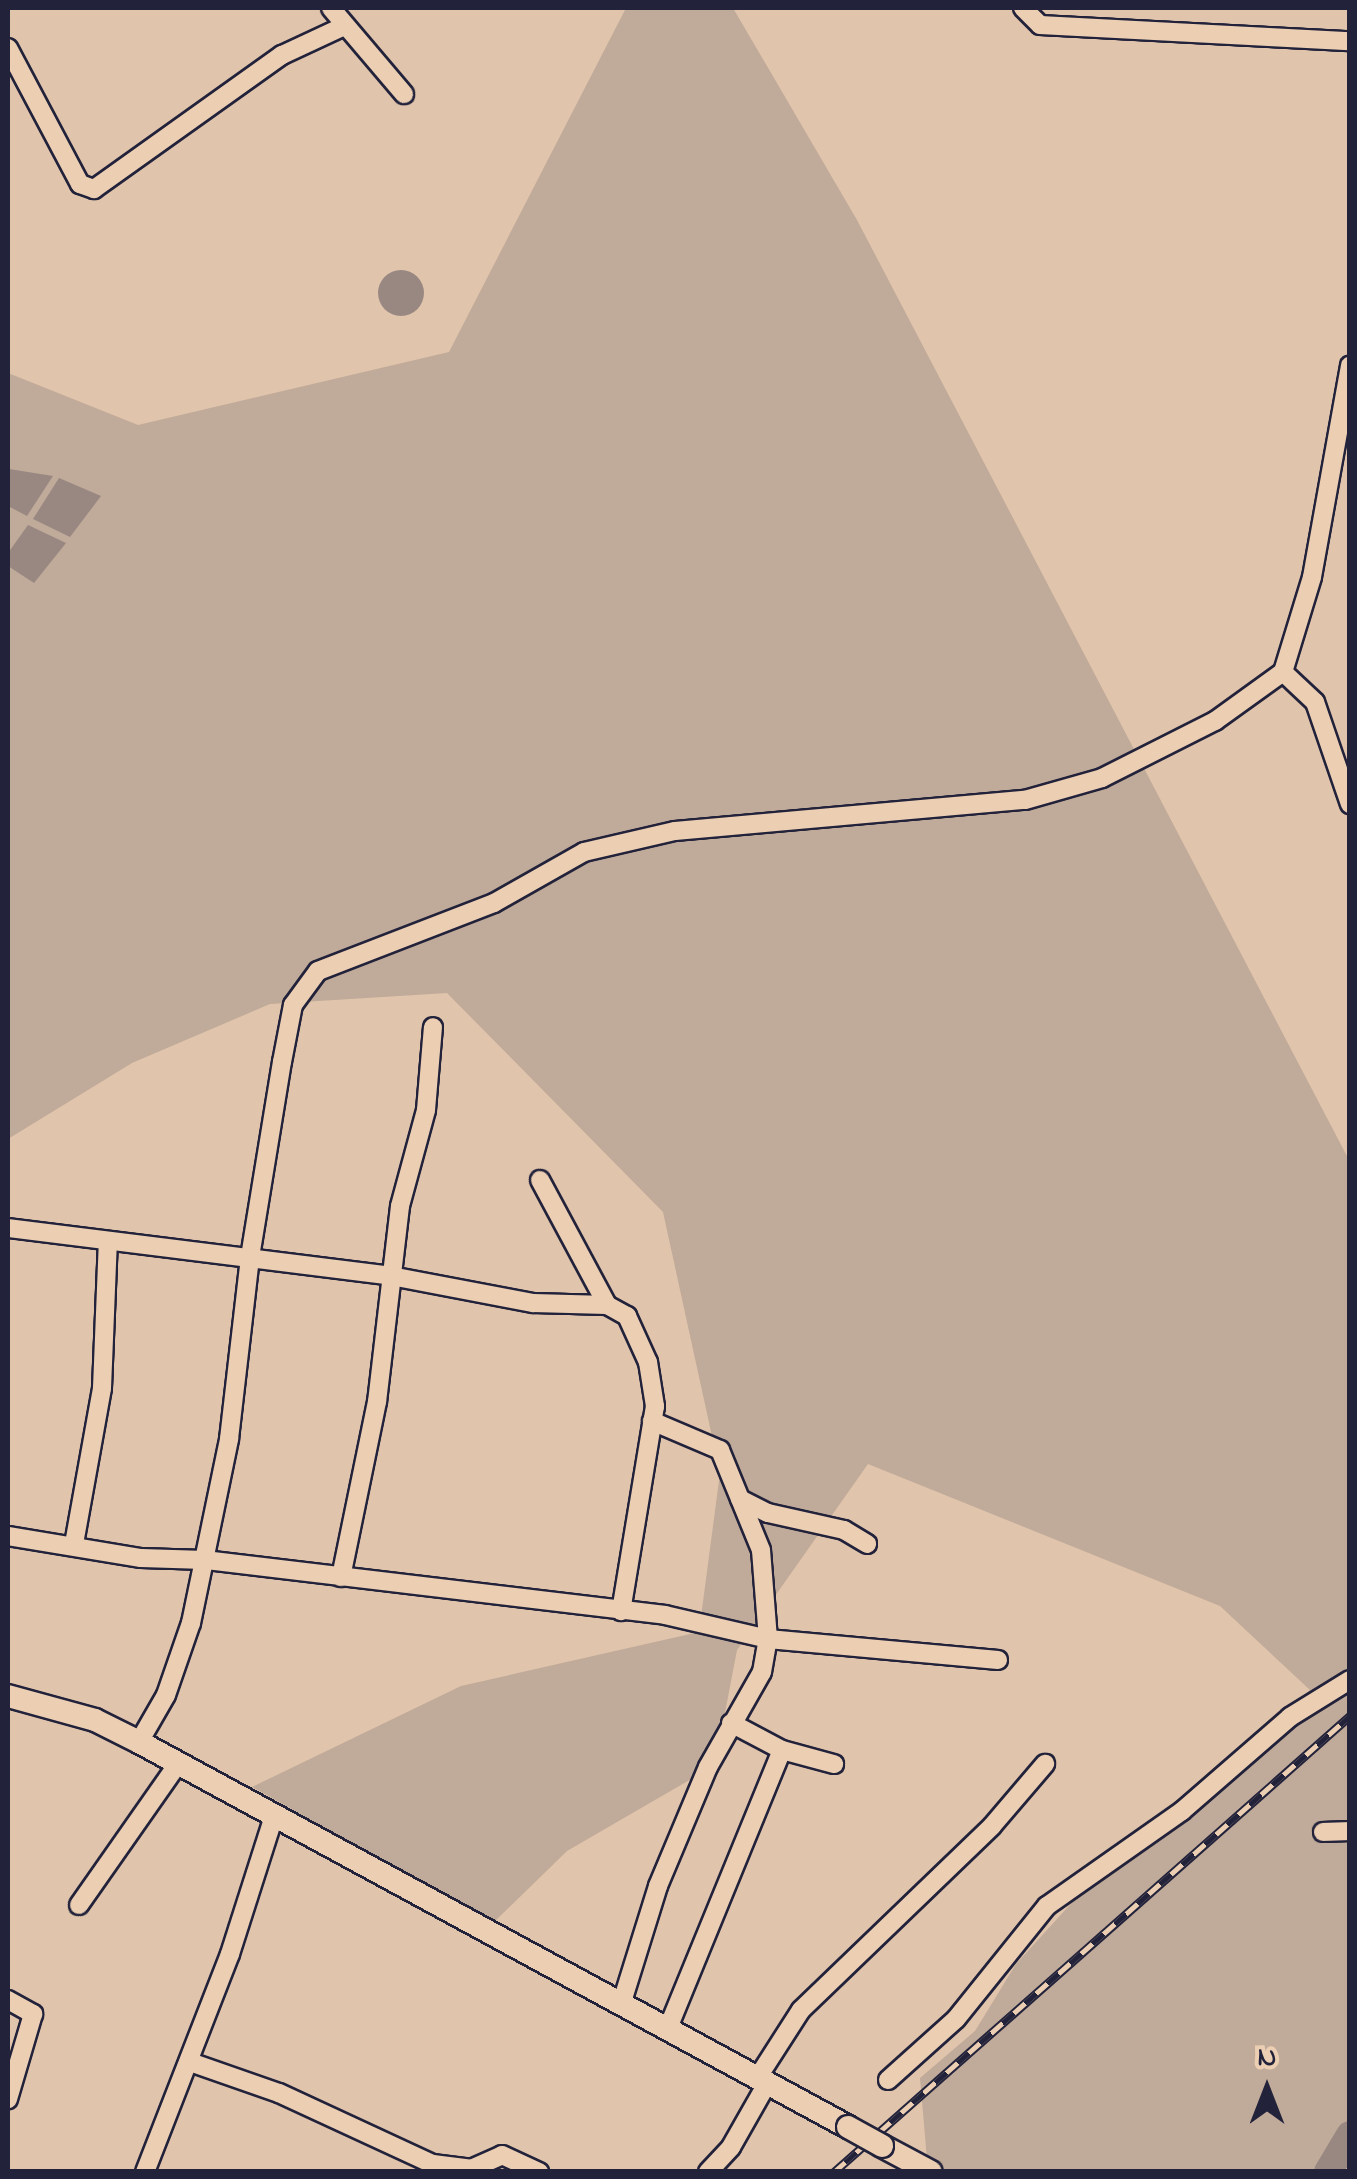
<!DOCTYPE html>
<style>
body{margin:0}
#map{position:relative;width:1357px;height:2179px;overflow:hidden;background:#e0c4ac;font-family:"Indie Flower",sans-serif}
div>[style]{position:absolute}
.green>*{inset:0;background:#c0aa99}
.water>*{inset:0;background:#998882}
.round{border-radius:50%}
.river>*{height:28px;margin:-14px;padding:0 14px;transform-origin:14px;border-radius:14px;background:#998882}
.roads{filter:drop-shadow(2px 0 #22223b) drop-shadow(-2px 0 #22223b) drop-shadow(0 2px #22223b) drop-shadow(0 -2px #22223b)}
.minor>*{height:18px;margin:-9px;padding:0 9px;transform-origin:9px;border-radius:9px;background:#eccfb3}
.tertiary>*{height:22px;margin:-11px;padding:0 11px;transform-origin:11px;border-radius:11px;background:#eccfb3}
.rail>*{height:9px;margin-top:-4.5px;transform-origin:0;background:repeating-linear-gradient(90deg,#eccfb3 0 15px,#22223b 0 30px);box-sizing:border-box;border-block:2px solid #22223b}
.bridges{filter:drop-shadow(2px 0 #22223b) drop-shadow(-2px 0 #22223b) drop-shadow(0 2px #22223b) drop-shadow(0 -2px #22223b)}
.tertiary-bridge>*{height:22px;margin:-11px;padding:0 11px;transform-origin:11px;border-radius:11px;background:#eccfb3}
span{translate:-50% -50%;white-space:nowrap;text-align:center;line-height:1.15;-webkit-text-stroke:10px #eccfb3;paint-order:stroke}
.frame{position:absolute;inset:0;border:10px solid #22223b;pointer-events:none}
.north{position:absolute;left:1217px;top:2039px;width:100px;height:100px;-webkit-text-stroke:8px #eccfb3;paint-order:stroke;rotate:0deg;font-size:28px;font-weight:700;line-height:40px;text-align:center;color:#22223b}
.north::after{content:'';display:block;margin:auto;width:35px;height:45px;background:#22223b;clip-path:polygon(50% 0,100% 100%,50% 72%,0 100%)}
</style>
<div id="map">
<div class="green">
<div style="clip-path:polygon(626px 8px,733px 8px,857px 220px,1349px 1160px,1349px 2164px,1331px 2172px,928px 2171px,920px 2078px,975px 2031px,1016px 1964px,1108px 1863px,1310px 1690px,1220px 1606px,868px 1464px,737px 1650px,723px 1723px,693px 1778px,567px 1851px,494px 1922px,252px 1787px,461px 1686px,699px 1632px,720px 1473px,663px 1212px,447px 993px,270px 1004px,132px 1063px,8px 1139px,8px 373px,138px 425px,449px 352px)"></div>
</div>
<div class="water">
<div class="round" style="left:378px;top:270px;width:46px;height:46px"></div>
<div style="clip-path:polygon(9px 469px,53px 476px,27px 516px,8px 506px)"></div>
<div style="clip-path:polygon(59px 478px,101px 496px,70px 537px,33px 519px)"></div>
<div style="clip-path:polygon(28px 525px,66px 543px,34px 583px,8px 566px,8px 553px)"></div>
</div>
<div class="river">
<div style="left:1328px;top:2172px;width:43px;rotate:-59.3deg"></div>
</div>
<div class="roads">
<div class="minor">
<div style="left:331px;top:8px;width:113px;rotate:49.7deg"></div>
<div style="left:1023px;top:8px;width:24px;rotate:45deg"></div>
<div style="left:1040px;top:25px;width:310px;rotate:3deg"></div>
<div style="left:8px;top:48px;width:154px;rotate:62.1deg"></div>
<div style="left:80px;top:184px;width:15px;rotate:20deg"></div>
<div style="left:94px;top:189px;width:231px;rotate:-35.5deg"></div>
<div style="left:282px;top:55px;width:66px;rotate:-25deg"></div>
<div style="left:1283px;top:672px;width:44px;rotate:43.2deg"></div>
<div style="left:1315px;top:702px;width:108px;rotate:71.1deg"></div>
<div style="left:540px;top:1180px;width:142px;rotate:61.8deg"></div>
<div style="left:8px;top:1228px;width:386px;rotate:7.1deg"></div>
<div style="left:391px;top:1276px;width:145px;rotate:10.8deg"></div>
<div style="left:533px;top:1303px;width:74px;rotate:1.5deg"></div>
<div style="left:607px;top:1305px;width:23px;rotate:29deg"></div>
<div style="left:627px;top:1316px;width:51px;rotate:65.5deg"></div>
<div style="left:648px;top:1362px;width:45px;rotate:81deg"></div>
<div style="left:655px;top:1406px;width:208px;rotate:99.4deg"></div>
<div style="left:740px;top:1499px;width:31px;rotate:27deg"></div>
<div style="left:768px;top:1513px;width:78px;rotate:12.6deg"></div>
<div style="left:844px;top:1530px;width:27px;rotate:31deg"></div>
<div style="left:8px;top:1536px;width:135px;rotate:9.4deg"></div>
<div style="left:141px;top:1558px;width:64px;rotate:1.8deg"></div>
<div style="left:205px;top:1560px;width:463px;rotate:6.8deg"></div>
<div style="left:665px;top:1615px;width:106px;rotate:13.1deg"></div>
<div style="left:768px;top:1639px;width:231px;rotate:5.2deg"></div>
<div style="left:74px;top:1544px;width:158px;rotate:-79.8deg"></div>
<div style="left:102px;top:1388px;width:147px;rotate:-87.7deg"></div>
<div style="left:341px;top:1577px;width:179px;rotate:-78.4deg"></div>
<div style="left:377px;top:1402px;width:197px;rotate:-83.3deg"></div>
<div style="left:400px;top:1206px;width:99px;rotate:-74.8deg"></div>
<div style="left:426px;top:1110px;width:83px;rotate:-85.2deg"></div>
<div style="left:731px;top:1723px;width:58px;rotate:27.9deg"></div>
<div style="left:782px;top:1750px;width:54px;rotate:15.1deg"></div>
<div style="left:139px;top:1742px;width:54px;rotate:-60.1deg"></div>
<div style="left:166px;top:1695px;width:76px;rotate:-70.9deg"></div>
<div style="left:191px;top:1623px;width:188px;rotate:-78.3deg"></div>
<div style="left:229px;top:1439px;width:183px;rotate:-83.4deg"></div>
<div style="left:250px;top:1257px;width:198px;rotate:-80.7deg"></div>
<div style="left:282px;top:1062px;width:58px;rotate:-79.1deg"></div>
<div style="left:293px;top:1005px;width:42px;rotate:-53.7deg"></div>
<div style="left:318px;top:971px;width:189px;rotate:-21.1deg"></div>
<div style="left:494px;top:903px;width:103px;rotate:-29.5deg"></div>
<div style="left:584px;top:852px;width:93px;rotate:-13deg"></div>
<div style="left:675px;top:831px;width:351px;rotate:-5.1deg"></div>
<div style="left:1025px;top:800px;width:80px;rotate:-15.9deg"></div>
<div style="left:1102px;top:778px;width:127px;rotate:-26.8deg"></div>
<div style="left:1215px;top:721px;width:84px;rotate:-35.8deg"></div>
<div style="left:1283px;top:672px;width:99px;rotate:-73deg"></div>
<div style="left:1312px;top:577px;width:215px;rotate:-79.8deg"></div>
<div style="left:1323px;top:1832px;width:27px;rotate:-2deg"></div>
<div style="left:79px;top:1905px;width:171px;rotate:-55deg"></div>
<div style="left:8px;top:2000px;width:29px;rotate:29deg"></div>
<div style="left:33px;top:2014px;width:89px;rotate:106.4deg"></div>
<div style="left:621px;top:2005px;width:125px;rotate:-72.7deg"></div>
<div style="left:658px;top:1886px;width:129px;rotate:-67.2deg"></div>
<div style="left:708px;top:1767px;width:109px;rotate:-60.4deg"></div>
<div style="left:762px;top:1672px;width:34px;rotate:-80deg"></div>
<div style="left:768px;top:1639px;width:89px;rotate:-94.5deg"></div>
<div style="left:761px;top:1550px;width:108px;rotate:-112.3deg"></div>
<div style="left:720px;top:1450px;width:74px;rotate:-156.9deg"></div>
<div style="left:668px;top:2028px;width:300px;rotate:-67.7deg"></div>
<div style="left:190px;top:2062px;width:94px;rotate:19.2deg"></div>
<div style="left:279px;top:2093px;width:170px;rotate:24.8deg"></div>
<div style="left:433px;top:2164px;width:38px;rotate:7deg"></div>
<div style="left:471px;top:2169px;width:34px;rotate:-24deg"></div>
<div style="left:502px;top:2155px;width:41px;rotate:24.7deg"></div>
<div style="left:758px;top:2077px;width:80px;rotate:-57.3deg"></div>
<div style="left:801px;top:2010px;width:265px;rotate:-43.9deg"></div>
<div style="left:992px;top:1826px;width:82px;rotate:-49.5deg"></div>
<div style="left:888px;top:2080px;width:91px;rotate:-41.9deg"></div>
<div style="left:956px;top:2019px;width:145px;rotate:-51.2deg"></div>
<div style="left:1047px;top:1906px;width:165px;rotate:-35.1deg"></div>
<div style="left:1182px;top:1811px;width:143px;rotate:-41deg"></div>
<div style="left:1290px;top:1717px;width:70px;rotate:-31.7deg"></div>
<div style="left:145px;top:2172px;width:234px;rotate:-68.7deg"></div>
<div style="left:230px;top:1954px;width:145px;rotate:-72.3deg"></div>
<div style="left:708px;top:2172px;width:34px;rotate:-47deg"></div>
<div style="left:731px;top:2147px;width:75px;rotate:-60.4deg"></div>
</div>
<div class="tertiary">
<div style="left:8px;top:1696px;width:90px;rotate:15.4deg"></div>
<div style="left:95px;top:1720px;width:49px;rotate:26.6deg"></div>
<div style="left:139px;top:1742px;width:807px;rotate:28.5deg"></div>
<div style="left:882px;top:2146px;width:55px;rotate:28deg"></div>
</div>
</div>
<div class="rail">
<div style="left:834px;top:2172px;width:689px;rotate:-41.47deg"></div>
</div>
<div class="bridges">
<div class="tertiary-bridge">
<div style="left:848px;top:2127px;width:39px;rotate:29deg"></div>
</div>
</div>
<div class="frame"></div>
<div class="north">N</div>
</div>
